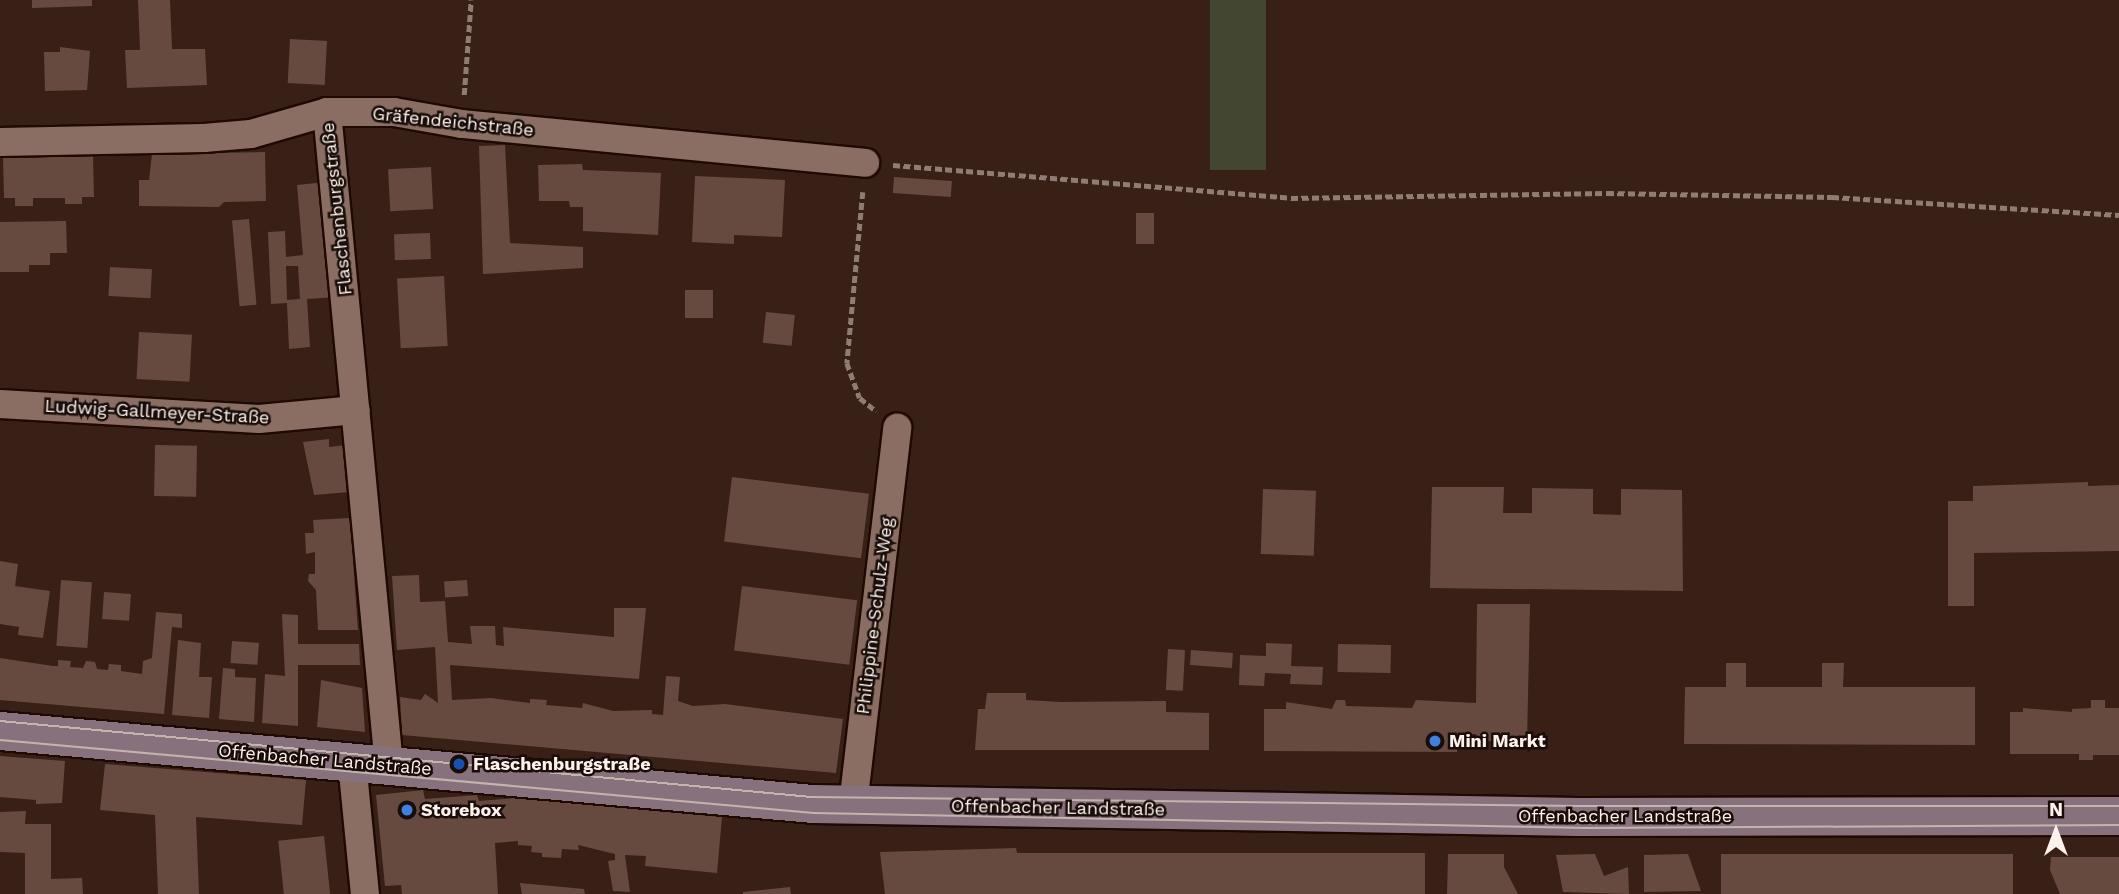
<!DOCTYPE html>
<meta charset="utf-8">
<style>
body{margin:0}
#map{position:relative;width:2119px;height:894px;overflow:hidden;background:#382017;font-family:"Work Sans",sans-serif}
div>[style]{position:absolute}
.green>*{inset:0;background:#434631;transform-origin:0 0}
.building>*{inset:0;background:#664a40;transform-origin:0 0}
.path>*{height:4.5px;margin-top:-2.25px;transform-origin:0;background:repeating-linear-gradient(90deg,#8f7c74 0 7px,transparent 0 10.5px)}
.roads{filter:drop-shadow(2px 0 #1f0903) drop-shadow(-2px 0 #1f0903) drop-shadow(0 2px #1f0903) drop-shadow(0 -2px #1f0903)}
.street>*{height:28px;margin:-14px;padding:0 14px;transform-origin:14px;border-radius:14px;background:#8b6e63}
.secondary>*{height:38px;margin:-19px;padding:0 19px;transform-origin:19px;border-radius:19px;background:#87717d}
.tram>*{height:2px;margin:-1px;padding:0 1px;transform-origin:1px;border-radius:1px;background:#c4b4ad}
.dots>*{width:19px;height:19px;translate:-50% -50%;box-sizing:border-box;border:4px solid #180d09;border-radius:50%}
span{translate:-50% -50%;white-space:nowrap;text-align:center;line-height:1.15;-webkit-text-stroke:5px #180d09;paint-order:stroke}
.street-label{font-size:18px;color:#fef1eb}
.poi-label{font-size:18px;color:#fef1eb;font-weight:700}
.left{translate:0 -50%;text-align:left}
.north{position:absolute;left:2021px;top:796px;width:70px;height:70px;-webkit-text-stroke:5px #180d09;paint-order:stroke;rotate:0deg;font-size:19px;font-weight:700;line-height:28px;text-align:center;color:#fef1eb}
.north::after{content:'';display:block;margin:auto;width:24px;height:32px;background:#fef1eb;clip-path:polygon(50% 0,100% 100%,50% 72%,0 100%)}
</style>
<div id="map">
<div class="green">
<div style="left:1210px;top:0;width:56px;height:170px"></div>
</div>
<div class="building">
<div style="clip-path:polygon(32px 0,92px 0,92px 6px,32px 8px)"></div>
<div style="clip-path:polygon(138px 0,170px 0,172px 49px,205px 49px,207px 85px,127px 88px,125px 50px,140px 50px)"></div>
<div style="left:290px;top:39px;width:37px;height:44px;rotate:3deg"></div>
<div style="clip-path:polygon(60px 47px,90px 51px,87px 90px,45px 91px,44px 52px,60px 52px)"></div>
<div style="clip-path:polygon(505px 145px,510px 243px,583px 247px,583px 268px,483px 274px,479px 146px)"></div>
<div style="clip-path:polygon(265px 152px,266px 201px,224px 202px,219px 207px,139px 206px,139px 180px,149px 180px,152px 154px)"></div>
<div style="clip-path:polygon(93px 156px,94px 197px,82px 197px,82px 204px,65px 204px,65px 198px,33px 198px,33px 206px,15px 206px,15px 198px,4px 198px,3px 157px)"></div>
<div style="clip-path:polygon(582px 164px,583px 170px,661px 173px,658px 235px,583px 231px,583px 207px,570px 207px,569px 201px,539px 201px,538px 165px)"></div>
<div style="left:431px;top:167px;width:42px;height:43px;rotate:87deg"></div>
<div style="clip-path:polygon(695px 176px,785px 180px,782px 237px,734px 235px,734px 244px,692px 242px)"></div>
<div style="left:894px;top:177px;width:58px;height:16px;rotate:4deg"></div>
<div style="clip-path:polygon(evenodd,326px 182px,337px 297px,307px 299px,310px 347px,289px 349px,287px 303px,271px 304px,268px 232px,285px 231px,286px 257px,303px 255px,297px 185px,326px 182px,286px 266px,298px 266px,300px 299px,287px 300px,286px 266px)"></div>
<div style="left:1136px;top:213px;width:18px;height:31px"></div>
<div style="left:249px;top:219px;width:86px;height:17px;rotate:85deg"></div>
<div style="clip-path:polygon(66px 221px,67px 253px,50px 253px,50px 265px,29px 265px,29px 272px,0 272px,0 222px)"></div>
<div style="left:430px;top:233px;width:26px;height:36px;rotate:88deg"></div>
<div style="left:110px;top:267px;width:42px;height:29px;rotate:3deg"></div>
<div style="left:444px;top:276px;width:70px;height:47px;rotate:87deg"></div>
<div style="left:685px;top:290px;width:28px;height:28px"></div>
<div style="left:766px;top:312px;width:29px;height:31px;rotate:6deg"></div>
<div style="left:139px;top:332px;width:53px;height:47px;rotate:3deg"></div>
<div style="clip-path:polygon(329px 439px,329px 447px,346px 445px,349px 492px,314px 495px,303px 442px)"></div>
<div style="left:155px;top:445px;width:42px;height:51px;rotate:1deg"></div>
<div style="left:732px;top:477px;width:138px;height:65px;rotate:7deg"></div>
<div style="clip-path:polygon(2088px 482px,2088px 486px,2119px 485px,2119px 551px,1974px 553px,1974px 606px,1948px 606px,1948px 501px,1973px 501px,1973px 486px)"></div>
<div style="clip-path:polygon(1432px 487px,1504px 487px,1503px 513px,1532px 513px,1532px 488px,1593px 489px,1593px 514px,1621px 515px,1621px 489px,1682px 490px,1683px 591px,1430px 588px)"></div>
<div style="left:1263px;top:489px;width:53px;height:65px;rotate:2deg"></div>
<div style="clip-path:polygon(350px 518px,358px 630px,318px 630px,316px 590px,308px 581px,309px 574px,315px 574px,315px 552px,306px 554px,305px 533px,314px 533px,313px 520px)"></div>
<div style="clip-path:polygon(0 561px,18px 564px,15px 586px,50px 591px,43px 638px,18px 635px,19px 627px,0 624px)"></div>
<div style="clip-path:polygon(419px 575px,420px 602px,445px 601px,448px 642px,472px 644px,470px 626px,495px 626px,496px 645px,504px 646px,503px 627px,614px 637px,614px 608px,646px 608px,639px 679px,450px 665px,452px 700px,491px 698px,530px 703px,530px 699px,547px 700px,546px 705px,582px 708px,583px 703px,613px 711px,652px 710px,652px 714px,663px 715px,666px 676px,680px 677px,678px 701px,693px 706px,725px 704px,843px 719px,836px 773px,402px 735px,400px 697px,421px 700px,425px 694px,438px 703px,435px 647px,397px 650px,392px 576px)"></div>
<div style="left:61px;top:580px;width:31px;height:66px;rotate:4deg"></div>
<div style="left:467px;top:580px;width:16px;height:23px;rotate:86deg"></div>
<div style="left:742px;top:586px;width:116px;height:65px;rotate:7deg"></div>
<div style="left:104px;top:592px;width:27px;height:27px;rotate:4deg"></div>
<div style="clip-path:polygon(1477px 604px,1530px 604px,1527px 741px,1476px 741px,1476px 734px,1457px 734px,1457px 752px,1264px 751px,1264px 709px,1286px 709px,1286px 702px,1332px 709px,1336px 700px,1345px 700px,1346px 706px,1412px 708px,1416px 700px,1476px 703px)"></div>
<div style="clip-path:polygon(156px 612px,182px 614px,182px 628px,172px 627px,164px 714px,0 700px,0 658px,53px 666px,58px 666px,58px 660px,71px 661px,70px 667px,83px 668px,86px 661px,95px 662px,97px 669px,108px 670px,109px 664px,121px 665px,121px 671px,142px 674px,143px 661px,152px 658px)"></div>
<div style="clip-path:polygon(282px 614px,298px 615px,298px 644px,359px 644px,360px 665px,298px 665px,298px 726px,262px 723px,265px 674px,285px 676px)"></div>
<div style="clip-path:polygon(178px 640px,201px 643px,199px 677px,212px 677px,209px 718px,172px 715px)"></div>
<div style="left:232px;top:641px;width:27px;height:22px;rotate:4deg"></div>
<div style="clip-path:polygon(1266px 643px,1292px 644px,1291px 666px,1323px 667px,1322px 685px,1290px 684px,1291px 674px,1265px 673px,1264px 686px,1239px 685px,1240px 655px,1266px 656px)"></div>
<div style="left:1338px;top:644px;width:53px;height:28px;rotate:1deg"></div>
<div style="left:1168px;top:649px;width:17px;height:41px;rotate:3deg"></div>
<div style="left:1191px;top:650px;width:42px;height:15px;rotate:4deg"></div>
<div style="clip-path:polygon(1726px 663px,1746px 663px,1746px 687px,1822px 687px,1822px 663px,1844px 663px,1843px 687px,1975px 687px,1975px 745px,1684px 744px,1685px 687px,1726px 687px)"></div>
<div style="clip-path:polygon(223px 668px,235px 669px,235px 677px,256px 678px,254px 722px,219px 719px)"></div>
<div style="clip-path:polygon(321px 680px,362px 688px,365px 732px,317px 727px)"></div>
<div style="clip-path:polygon(987px 693px,1026px 693px,1026px 700px,1061px 702px,1166px 701px,1166px 712px,1209px 713px,1209px 750px,975px 750px,978px 709px,985px 709px)"></div>
<div style="clip-path:polygon(2091px 700px,2105px 700px,2105px 708px,2119px 708px,2119px 755px,2093px 755px,2093px 760px,2079px 760px,2079px 754px,2010px 754px,2010px 712px,2023px 712px,2023px 708px,2072px 712px,2072px 709px,2091px 708px)"></div>
<div style="clip-path:polygon(0 756px,65px 761px,62px 803px,36px 804px,36px 800px,0 797px)"></div>
<div style="clip-path:polygon(105px 764px,306px 780px,302px 825px,196px 817px,199px 894px,158px 894px,155px 815px,100px 810px)"></div>
<div style="clip-path:polygon(423px 790px,425px 799px,477px 795px,479px 801px,515px 798px,722px 817px,717px 873px,645px 866px,646px 856px,625px 855px,630px 892px,613px 891px,608px 861px,615px 860px,615px 854px,578px 845px,579px 850px,562px 849px,561px 858px,542px 857px,542px 853px,531px 852px,532px 846px,518px 845px,518px 841px,495px 843px,498px 894px,402px 894px,401px 885px,385px 886px,376px 795px)"></div>
<div style="clip-path:polygon(26px 811px,25px 824px,51px 824px,51px 879px,82px 878px,83px 894px,25px 894px,25px 853px,0 852px,0 812px)"></div>
<div style="left:324px;top:836px;width:58px;height:46px;rotate:84deg"></div>
<div style="clip-path:polygon(1016px 848px,1017px 853px,1425px 853px,1425px 894px,885px 894px,880px 852px)"></div>
<div style="clip-path:polygon(1448px 854px,1504px 854px,1504px 867px,1518px 894px,1447px 894px)"></div>
<div style="clip-path:polygon(1595px 854px,1604px 876px,1628px 867px,1629px 894px,1563px 892px,1556px 855px)"></div>
<div style="clip-path:polygon(1688px 854px,1701px 891px,1644px 892px,1644px 855px)"></div>
<div style="left:1721px;top:854px;width:292px;height:40px"></div>
<div style="clip-path:polygon(2051px 857px,2119px 857px,2119px 894px,2060px 894px,2050px 870px)"></div>
<div style="clip-path:polygon(520px 883px,584px 889px,585px 894px,522px 894px)"></div>
<div style="clip-path:polygon(790px 887px,791px 894px,743px 894px,743px 892px)"></div>
</div>
<div class="path">
<div style="left:464px;top:95px;width:95px;rotate:-85.8deg"></div>
<div style="left:893px;top:165px;width:399px;rotate:4.7deg"></div>
<div style="left:1291px;top:198px;width:316px;rotate:-0.9deg"></div>
<div style="left:1607px;top:193px;width:225px;rotate:1deg"></div>
<div style="left:1832px;top:197px;width:288px;rotate:3.6deg"></div>
<div style="left:863px;top:192px;width:172px;rotate:95.3deg"></div>
<div style="left:847px;top:363px;width:37px;rotate:70deg"></div>
<div style="left:860px;top:398px;width:21px;rotate:39deg"></div>
</div>
<div class="roads">
<div class="street">
<div style="left:327px;top:112px;width:656px;rotate:84.58deg"></div>
<div style="left:0;top:142px;width:204px;rotate:-1.1deg"></div>
<div style="left:204px;top:138px;width:47px;rotate:-4.9deg"></div>
<div style="left:251px;top:134px;width:79px;rotate:-16.1deg"></div>
<div style="left:327px;top:112px;width:67px"></div>
<div style="left:394px;top:112px;width:69px;rotate:10deg"></div>
<div style="left:462px;top:124px;width:405px;rotate:5.5deg"></div>
<div style="left:0;top:404px;width:259px;rotate:3.3deg"></div>
<div style="left:259px;top:419px;width:97px;rotate:-5.3deg"></div>
<div style="left:352px;top:762px;width:133px;rotate:84.4deg"></div>
<div style="left:853px;top:805px;width:380px;rotate:-83.3deg"></div>
</div>
<div class="secondary">
<div style="left:0;top:731px;width:816px;rotate:5.13deg"></div>
<div style="left:813px;top:804px;width:766px;rotate:0.97deg"></div>
<div style="left:1579px;top:817px;width:540px;rotate:-0.11deg"></div>
</div>
</div>
<div class="tram">
<div style="left:0;top:721px;width:816px;rotate:5.35deg"></div>
<div style="left:812px;top:797px;width:767px;rotate:0.67deg"></div>
<div style="left:1579px;top:806px;width:540px"></div>
<div style="left:0;top:740px;width:817px;rotate:5.12deg"></div>
<div style="left:814px;top:813px;width:773px;rotate:1.11deg"></div>
<div style="left:1587px;top:828px;width:532px;rotate:-0.32deg"></div>
</div>
<div class="dots">
<div style="left:1435px;top:741px;background:#3f7fe0"></div>
<div style="left:459px;top:764px;background:#1a4fb4"></div>
<div style="left:407px;top:810px;background:#3f7fe0"></div>
</div>
<div class="street-label">
<span style="left:453px;top:122px;rotate:6deg">Gräfendeichstraße</span>
<span style="left:337px;top:209px;rotate:-96deg">Flaschenburgstraße</span>
<span style="left:157px;top:412px;rotate:3deg">Ludwig-Gallmeyer-Straße</span>
<span style="left:875px;top:616px;rotate:-83deg">Philippine-Schulz-Weg</span>
<span style="left:325px;top:760px;rotate:5deg">Offenbacher Landstraße</span>
<span style="left:1058px;top:808px;rotate:1deg">Offenbacher Landstraße</span>
<span style="left:1625px;top:816px">Offenbacher Landstraße</span>
</div>
<div class="poi-label">
<span class="left" style="left:1449px;top:741px">Mini Markt</span>
<span class="left" style="left:473px;top:764px">Flaschenburgstraße</span>
<span class="left" style="left:421px;top:810px">Storebox</span>
</div>
<div class="north">N</div>
</div>
